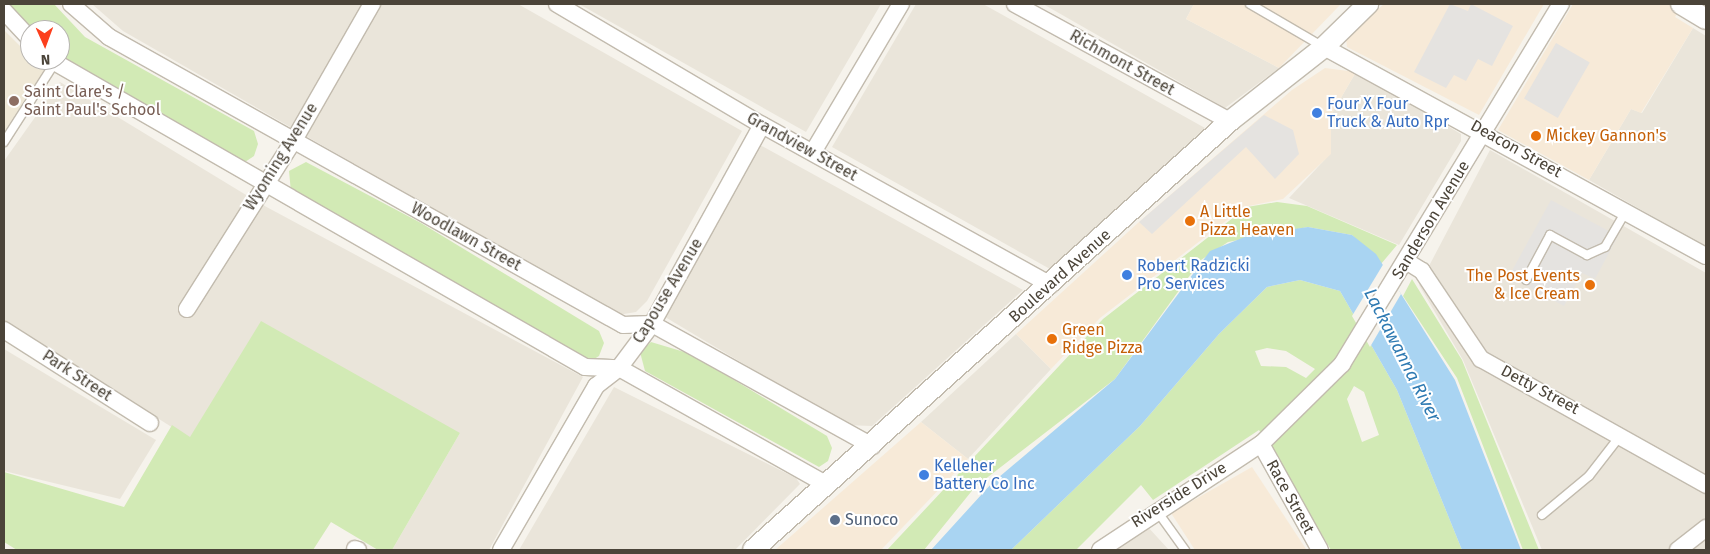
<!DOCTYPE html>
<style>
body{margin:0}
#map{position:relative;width:1710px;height:554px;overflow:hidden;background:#f6f3ec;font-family:"Fira Sans",sans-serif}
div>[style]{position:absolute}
.residential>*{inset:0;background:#eae5da}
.commercial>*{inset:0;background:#f7ead8}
.education>*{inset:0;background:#efe8d6}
.green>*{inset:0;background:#d2eab5}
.parking>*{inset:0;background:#e5e3e0;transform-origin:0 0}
.water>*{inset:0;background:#a9d4f2}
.pier>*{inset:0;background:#f6f3ec}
.roads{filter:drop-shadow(1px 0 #c2bbae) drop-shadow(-1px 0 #c2bbae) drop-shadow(0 1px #c2bbae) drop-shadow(0 -1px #c2bbae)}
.service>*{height:8px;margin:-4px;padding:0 4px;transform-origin:4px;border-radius:4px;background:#fff}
.minor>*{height:16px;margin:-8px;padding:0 8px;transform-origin:8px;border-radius:8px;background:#fff}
.tertiary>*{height:20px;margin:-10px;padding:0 10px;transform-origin:10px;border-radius:10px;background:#fff}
.dots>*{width:14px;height:14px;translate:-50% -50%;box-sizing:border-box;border:2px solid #fff;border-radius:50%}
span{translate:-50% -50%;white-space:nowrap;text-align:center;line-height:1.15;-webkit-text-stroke:4px #fff;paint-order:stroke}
.street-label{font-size:16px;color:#4b4439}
.education-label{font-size:16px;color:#785e54}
.left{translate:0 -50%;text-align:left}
.shop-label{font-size:16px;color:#366cbe}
.food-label{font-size:16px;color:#c56008}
.right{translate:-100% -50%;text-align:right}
.service-label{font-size:16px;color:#4e5e75}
.water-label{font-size:18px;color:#2e7ab2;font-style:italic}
.frame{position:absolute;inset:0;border:5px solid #4b4439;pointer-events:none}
.north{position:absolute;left:20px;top:20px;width:50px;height:50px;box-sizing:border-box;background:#fff;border:1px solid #b7b4b0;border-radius:50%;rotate:178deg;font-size:14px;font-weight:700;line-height:20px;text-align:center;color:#4b4439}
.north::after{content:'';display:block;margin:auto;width:18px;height:22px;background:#fc3f1d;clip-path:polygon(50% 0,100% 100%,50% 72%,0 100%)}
</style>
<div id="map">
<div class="residential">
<div style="clip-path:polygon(92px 4px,518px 4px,742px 131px,647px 301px,636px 312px,618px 315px,123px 31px)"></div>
<div style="clip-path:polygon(579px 4px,881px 4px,806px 132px)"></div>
<div style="clip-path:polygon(916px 4px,983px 4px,1205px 128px,1050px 269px,832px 147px)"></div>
<div style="clip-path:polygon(1043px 4px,1194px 4px,1186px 19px,1279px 68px,1225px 108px)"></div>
<div style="clip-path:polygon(1693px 28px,1706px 36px,1706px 247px,1589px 180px,1631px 109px,1642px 113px)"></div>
<div style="clip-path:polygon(1356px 72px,1461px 134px,1461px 141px,1399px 245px,1289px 198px,1330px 154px,1331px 115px)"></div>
<div style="clip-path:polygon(60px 82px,261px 204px,583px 377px,489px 550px,392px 550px,460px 433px,189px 438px,4px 321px,4px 161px)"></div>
<div style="clip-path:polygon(760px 145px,1023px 290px,872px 426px,846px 425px,665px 317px)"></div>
<div style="clip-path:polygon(1490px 150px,1706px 273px,1706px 550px,1542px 550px,1463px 360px,1419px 285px)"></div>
<div style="clip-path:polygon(1016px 334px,1051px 369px,968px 459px,921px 422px)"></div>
<div style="clip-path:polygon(4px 349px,156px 440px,120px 499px,4px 471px)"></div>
<div style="clip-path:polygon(614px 387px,796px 478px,800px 484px,735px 550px,519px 550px)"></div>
<div style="clip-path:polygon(1147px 526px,1169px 550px,1108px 550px)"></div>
</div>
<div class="commercial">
<div style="clip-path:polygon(1194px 4px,1341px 4px,1279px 68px,1186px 19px)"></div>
<div style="clip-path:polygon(1384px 4px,1544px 4px,1479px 115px,1347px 47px,1346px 38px)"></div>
<div style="clip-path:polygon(1573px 4px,1683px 4px,1675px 17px,1693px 28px,1641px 113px,1631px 109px,1589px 180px,1498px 130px)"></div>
<div style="clip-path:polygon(1325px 68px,1356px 72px,1331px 115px,1331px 154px,1283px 199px,1244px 207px,1100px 318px,1051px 369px,1016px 334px,1139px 222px,1292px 90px)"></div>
<div style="clip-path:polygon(921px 422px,968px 459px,881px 550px,775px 550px)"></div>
<div style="clip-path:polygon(1252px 467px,1306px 549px,1195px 550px,1171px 513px)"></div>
</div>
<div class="education">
<div style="clip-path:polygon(4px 30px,44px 70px,4px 132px)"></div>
</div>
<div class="green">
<div style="clip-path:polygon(8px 4px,54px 4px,85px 37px,254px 131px,258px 144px,254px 156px,245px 162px,122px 95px,60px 55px,60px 30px,34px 30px)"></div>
<div style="clip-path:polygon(306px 162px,421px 223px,599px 331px,604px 343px,599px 356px,591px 361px,291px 192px,289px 171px)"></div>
<div style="clip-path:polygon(1277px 202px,1307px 206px,1397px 245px,1381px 264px,1352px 235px,1308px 227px,1228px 242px,1201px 260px,1115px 379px,975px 487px,924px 550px,887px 550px,1103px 319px,1247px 207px)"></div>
<div style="clip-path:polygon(1412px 279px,1462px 360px,1539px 550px,1523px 550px,1457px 378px,1403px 296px)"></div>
<div style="clip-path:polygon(evenodd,1300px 280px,1340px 291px,1397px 390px,1462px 550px,1331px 550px,1259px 430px,1153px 500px,1141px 485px,1076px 550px,1011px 550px,1140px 426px,1219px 334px,1267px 287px,1300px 280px,1267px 348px,1286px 351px,1315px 369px,1306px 378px,1286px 367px,1261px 366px,1255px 351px,1267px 348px,1300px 280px,1354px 386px,1364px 392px,1379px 435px,1362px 442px,1347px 399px,1354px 386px)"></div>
<div style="clip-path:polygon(261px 321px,460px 433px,392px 550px,378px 550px,331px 522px,313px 550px,17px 550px,4px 542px,4px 472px,124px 507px,172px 425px,190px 437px)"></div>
<div style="clip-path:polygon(651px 342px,691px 354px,827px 436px,832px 448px,828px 461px,819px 467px,645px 371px,640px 352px)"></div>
</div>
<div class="parking">
<div style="clip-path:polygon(1450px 4px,1468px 11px,1471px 4px,1513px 26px,1492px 66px,1478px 59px,1466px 81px,1454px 75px,1446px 88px,1414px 72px)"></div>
<div style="left:1556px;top:43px;width:39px;height:64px;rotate:30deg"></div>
<div style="clip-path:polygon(1264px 115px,1293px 130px,1299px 154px,1275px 179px,1246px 147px,1152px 234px,1139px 222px)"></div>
<div style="clip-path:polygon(1551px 200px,1618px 236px,1595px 279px,1582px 273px,1564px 306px,1509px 276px)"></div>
</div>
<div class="water">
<div style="clip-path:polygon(1308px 227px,1352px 235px,1376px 254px,1455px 380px,1521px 550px,1462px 550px,1397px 390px,1340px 291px,1300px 280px,1267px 287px,1219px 334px,1140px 426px,1011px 550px,931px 550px,992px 483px,1115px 379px,1210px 251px,1247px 236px)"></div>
</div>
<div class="pier">
<div style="clip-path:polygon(1384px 263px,1401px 294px,1370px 347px,1352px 316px)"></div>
</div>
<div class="roads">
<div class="service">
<div style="left:1250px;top:4px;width:83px;rotate:30.3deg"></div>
<div style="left:4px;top:142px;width:93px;rotate:-57.3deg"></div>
<div style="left:1526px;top:280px;width:51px;rotate:-61.9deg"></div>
<div style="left:1550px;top:235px;width:42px;rotate:28.4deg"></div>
<div style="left:1587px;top:255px;width:20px;rotate:-24deg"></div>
<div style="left:1605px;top:247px;width:42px;rotate:-59.7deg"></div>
<div style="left:1157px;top:511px;width:48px;rotate:54.3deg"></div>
<div style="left:1542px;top:515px;width:61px;rotate:-39.7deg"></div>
<div style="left:1589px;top:476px;width:51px;rotate:-52.2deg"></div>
</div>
<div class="minor">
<div style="left:71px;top:4px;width:50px;rotate:41deg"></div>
<div style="left:109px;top:37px;width:589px;rotate:29.26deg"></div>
<div style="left:623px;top:325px;width:29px;rotate:-2deg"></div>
<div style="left:652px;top:324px;width:252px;rotate:29deg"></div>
<div style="left:557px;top:4px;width:238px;rotate:30.6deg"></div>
<div style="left:762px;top:125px;width:330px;rotate:29deg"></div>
<div style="left:1015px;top:4px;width:245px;rotate:28.6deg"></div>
<div style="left:4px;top:11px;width:38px;rotate:47deg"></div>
<div style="left:1324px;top:47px;width:435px;rotate:28.7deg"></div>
<div style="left:51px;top:60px;width:616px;rotate:29.89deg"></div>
<div style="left:585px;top:367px;width:34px;rotate:2deg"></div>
<div style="left:619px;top:368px;width:235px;rotate:29.3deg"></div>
<div style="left:813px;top:152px;width:172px;rotate:-59.3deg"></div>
<div style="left:1406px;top:261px;width:19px;rotate:32deg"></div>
<div style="left:1422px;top:271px;width:106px;rotate:56.2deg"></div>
<div style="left:1481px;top:359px;width:258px;rotate:29.2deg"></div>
<div style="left:187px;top:309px;width:200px;rotate:-57.7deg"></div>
<div style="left:294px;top:140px;width:157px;rotate:-60.2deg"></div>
<div style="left:4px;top:330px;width:173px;rotate:32.5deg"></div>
<div style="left:1261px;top:444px;width:121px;rotate:60.9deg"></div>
<div style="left:355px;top:549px;width:3px;rotate:18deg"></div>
<div style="left:501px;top:550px;width:190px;rotate:-59.9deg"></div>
<div style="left:596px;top:386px;width:29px;rotate:-38deg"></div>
<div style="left:619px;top:368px;width:55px;rotate:-53.1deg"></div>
<div style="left:652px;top:324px;width:227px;rotate:-61.1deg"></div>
<div style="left:1100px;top:550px;width:193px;rotate:-33.4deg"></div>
<div style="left:1261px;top:444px;width:114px;rotate:-44.6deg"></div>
<div style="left:1342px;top:364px;width:421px;rotate:-58.7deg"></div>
<div style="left:1678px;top:550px;width:36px;rotate:-38deg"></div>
</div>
<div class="tertiary">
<div style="left:1681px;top:4px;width:29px;rotate:31deg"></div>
<div style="left:753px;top:550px;width:642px;rotate:-41.97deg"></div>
<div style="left:1230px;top:121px;width:120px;rotate:-38.2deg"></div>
<div style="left:1324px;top:47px;width:62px;rotate:-44.3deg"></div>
</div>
</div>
<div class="dots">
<div style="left:14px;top:101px;background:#8d6e63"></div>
<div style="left:1317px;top:113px;background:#3f7fe0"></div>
<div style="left:1536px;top:136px;background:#e8710a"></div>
<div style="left:1190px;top:221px;background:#e8710a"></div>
<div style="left:1127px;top:275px;background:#3f7fe0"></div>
<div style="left:1590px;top:285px;background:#e8710a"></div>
<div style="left:1052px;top:339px;background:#e8710a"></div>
<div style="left:924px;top:475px;background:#3f7fe0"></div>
<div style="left:835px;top:520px;background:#5c6f8a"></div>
</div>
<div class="street-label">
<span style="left:1122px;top:63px;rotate:29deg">Richmont Street</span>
<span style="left:802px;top:147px;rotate:29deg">Grandview Street</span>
<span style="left:1516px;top:149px;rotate:29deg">Deacon Street</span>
<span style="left:281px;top:157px;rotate:-58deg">Wyoming Avenue</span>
<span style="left:1431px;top:220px;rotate:-59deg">Sanderson Avenue</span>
<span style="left:466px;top:237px;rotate:29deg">Woodlawn Street</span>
<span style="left:1060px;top:276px;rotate:-42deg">Boulevard Avenue</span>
<span style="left:668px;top:291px;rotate:-59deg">Capouse Avenue</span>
<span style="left:77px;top:376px;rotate:33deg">Park Street</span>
<span style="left:1540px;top:390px;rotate:28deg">Detty Street</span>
<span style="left:1179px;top:495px;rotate:-32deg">Riverside Drive</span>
<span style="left:1290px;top:497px;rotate:61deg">Race Street</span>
</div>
<div class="education-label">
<span class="left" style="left:24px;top:101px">Saint Clare's /<br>Saint Paul's School</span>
</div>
<div class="shop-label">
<span class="left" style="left:1327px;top:113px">Four X Four<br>Truck &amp; Auto Rpr</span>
<span class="left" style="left:1137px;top:275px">Robert Radzicki<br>Pro Services</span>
<span class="left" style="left:934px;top:475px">Kelleher<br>Battery Co Inc</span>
</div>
<div class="food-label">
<span class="left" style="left:1546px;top:136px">Mickey Gannon's</span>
<span class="left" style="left:1200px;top:221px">A Little<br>Pizza Heaven</span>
<span class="right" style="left:1580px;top:285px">The Post Events<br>&amp; Ice Cream</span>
<span class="left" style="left:1062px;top:339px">Green<br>Ridge Pizza</span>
</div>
<div class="service-label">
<span class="left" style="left:845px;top:520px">Sunoco</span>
</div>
<div class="water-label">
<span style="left:1402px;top:355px;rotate:63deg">Lackawanna River</span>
</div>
<div class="frame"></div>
<div class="north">N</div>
</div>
